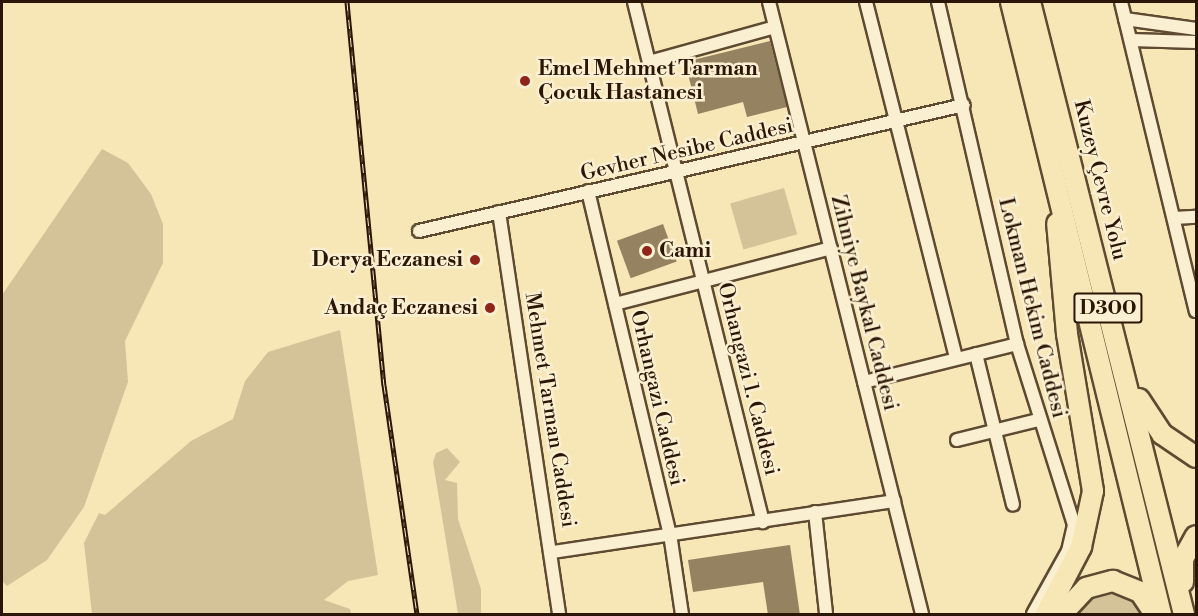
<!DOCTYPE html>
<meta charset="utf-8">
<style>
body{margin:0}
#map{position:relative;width:1198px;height:616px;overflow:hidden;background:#f7e6b6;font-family:"Libre Bodoni",serif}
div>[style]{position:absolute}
.green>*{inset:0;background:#d4c398;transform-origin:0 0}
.building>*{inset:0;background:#958261;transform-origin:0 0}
.roads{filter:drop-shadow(2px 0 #5e4a31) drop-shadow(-2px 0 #5e4a31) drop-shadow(0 2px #5e4a31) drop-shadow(0 -2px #5e4a31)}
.minor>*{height:12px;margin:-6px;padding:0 6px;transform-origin:6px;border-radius:6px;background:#faefd0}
.trunk>*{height:20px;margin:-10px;padding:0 10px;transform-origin:10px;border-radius:10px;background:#f7e6b6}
.rail>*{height:5px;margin-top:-2.5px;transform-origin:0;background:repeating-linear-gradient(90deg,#faefd0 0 9px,#2b1605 0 18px);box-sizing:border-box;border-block:2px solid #2b1605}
.dots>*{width:16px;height:16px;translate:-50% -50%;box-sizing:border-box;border:3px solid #faefd0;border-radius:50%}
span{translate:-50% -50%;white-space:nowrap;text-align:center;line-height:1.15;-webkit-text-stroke:5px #faefd0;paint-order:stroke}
.shield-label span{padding:2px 4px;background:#faefd0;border:2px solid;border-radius:4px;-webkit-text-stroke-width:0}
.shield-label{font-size:20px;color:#2b1605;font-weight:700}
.poi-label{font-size:21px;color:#2b1605;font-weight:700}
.left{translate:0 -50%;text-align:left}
.right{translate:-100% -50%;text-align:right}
.street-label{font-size:21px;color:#2b1605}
.frame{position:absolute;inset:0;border:3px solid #2b1605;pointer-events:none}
</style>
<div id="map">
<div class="green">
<div style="clip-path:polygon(102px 149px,128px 163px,151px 194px,163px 224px,163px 263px,125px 341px,128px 382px,84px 507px,47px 560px,7px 586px,2px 581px,2px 295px)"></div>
<div style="left:784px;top:188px;width:48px;height:56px;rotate:74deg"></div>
<div style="clip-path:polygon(340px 330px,378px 575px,348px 581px,324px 600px,350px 609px,351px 614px,92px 614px,84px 543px,99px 513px,105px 515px,191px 441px,233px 419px,245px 381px,268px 352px)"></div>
<div style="clip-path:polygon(447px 448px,460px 462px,445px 480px,457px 483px,458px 519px,481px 589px,481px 614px,458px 614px,433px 462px,436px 453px)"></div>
<div style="clip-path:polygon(1121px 587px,1149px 614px,1068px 614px,1079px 600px)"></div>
</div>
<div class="building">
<div style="clip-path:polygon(770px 41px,787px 107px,747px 117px,743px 102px,698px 114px,685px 62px)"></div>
<div style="left:663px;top:224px;width:40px;height:49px;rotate:70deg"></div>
<div style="clip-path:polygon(790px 545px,800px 615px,768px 615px,763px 582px,693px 592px,688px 560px)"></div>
</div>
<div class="roads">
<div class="minor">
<div style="left:634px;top:2px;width:536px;rotate:76.07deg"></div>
<div style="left:769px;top:2px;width:631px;rotate:75.96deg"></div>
<div style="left:866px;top:2px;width:367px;rotate:75.8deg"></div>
<div style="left:938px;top:2px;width:351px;rotate:77deg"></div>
<div style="left:1017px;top:344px;width:190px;rotate:72.5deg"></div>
<div style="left:1074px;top:525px;width:27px;rotate:103deg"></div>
<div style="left:1068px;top:551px;width:72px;rotate:119.1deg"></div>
<div style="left:1121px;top:2px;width:318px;rotate:76.4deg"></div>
<div style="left:1125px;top:19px;width:72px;rotate:8deg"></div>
<div style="left:1131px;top:40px;width:65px;rotate:1.8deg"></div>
<div style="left:649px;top:62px;width:131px;rotate:-15.5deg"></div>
<div style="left:588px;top:191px;width:353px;rotate:76.6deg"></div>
<div style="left:670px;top:534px;width:81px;rotate:81.5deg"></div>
<div style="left:499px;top:212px;width:406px;rotate:81.5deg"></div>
<div style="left:1174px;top:218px;width:22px;rotate:-3deg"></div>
<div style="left:419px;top:231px;width:559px;rotate:-13.02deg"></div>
<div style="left:615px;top:304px;width:223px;rotate:-14.5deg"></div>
<div style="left:976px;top:354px;width:155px;rotate:76.2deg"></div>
<div style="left:864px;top:382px;width:158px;rotate:-13.9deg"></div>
<div style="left:957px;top:440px;width:83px;rotate:-13.9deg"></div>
<div style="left:815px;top:512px;width:103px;rotate:83.8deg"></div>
<div style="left:553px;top:552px;width:345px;rotate:-8.5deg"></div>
</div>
<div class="trunk">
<div style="left:1011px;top:2px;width:630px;rotate:76.23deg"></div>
<div style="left:1030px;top:2px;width:631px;rotate:75.88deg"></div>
<div style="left:1139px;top:399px;width:42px;rotate:56.7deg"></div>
<div style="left:1162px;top:434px;width:41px;rotate:34.1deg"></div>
<div style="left:1183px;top:582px;width:23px;rotate:-90deg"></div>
<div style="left:1183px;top:559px;width:26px;rotate:-61deg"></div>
<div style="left:1046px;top:614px;width:76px;rotate:-62.4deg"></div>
<div style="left:1081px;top:547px;width:57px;rotate:-77.9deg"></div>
<div style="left:1093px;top:491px;width:159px;rotate:-99.4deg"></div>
<div style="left:1067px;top:334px;width:111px;rotate:-95.1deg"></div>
<div style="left:1062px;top:614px;width:35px;rotate:-47deg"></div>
<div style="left:1086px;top:588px;width:28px;rotate:-15deg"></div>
<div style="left:1113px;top:581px;width:29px;rotate:22deg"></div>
<div style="left:1140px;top:592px;width:27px;rotate:56deg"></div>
</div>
</div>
<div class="rail">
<div style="left:347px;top:2px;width:385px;rotate:84.5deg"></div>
<div style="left:384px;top:385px;width:231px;rotate:81.8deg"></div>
</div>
<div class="dots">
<div style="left:525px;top:81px;background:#8f2418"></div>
<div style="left:647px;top:251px;background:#8f2418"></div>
<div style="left:475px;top:260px;background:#8f2418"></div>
<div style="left:490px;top:308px;background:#8f2418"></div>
</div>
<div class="shield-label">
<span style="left:1108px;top:308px">D300</span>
</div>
<div class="poi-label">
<span class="left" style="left:538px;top:81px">Emel Mehmet Tarman<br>Çocuk Hastanesi</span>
<span class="left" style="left:659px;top:251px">Cami</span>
<span class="right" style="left:463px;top:260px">Derya Eczanesi</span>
<span class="right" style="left:478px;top:308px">Andaç Eczanesi</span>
</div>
<div class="street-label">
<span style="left:687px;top:150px;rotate:-13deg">Gevher Nesibe Caddesi</span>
<span style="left:1100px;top:180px;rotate:76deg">Kuzey Çevre Yolu</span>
<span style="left:864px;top:303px;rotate:76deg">Zihniye Baykal Caddesi</span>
<span style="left:1032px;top:308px;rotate:76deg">Lokman Hekim Caddesi</span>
<span style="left:748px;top:379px;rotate:76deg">Orhangazi 1. Caddesi</span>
<span style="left:657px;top:398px;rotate:77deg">Orhangazi Caddesi</span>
<span style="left:550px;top:410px;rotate:81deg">Mehmet Tarman Caddesi</span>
</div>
<div class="frame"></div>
</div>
